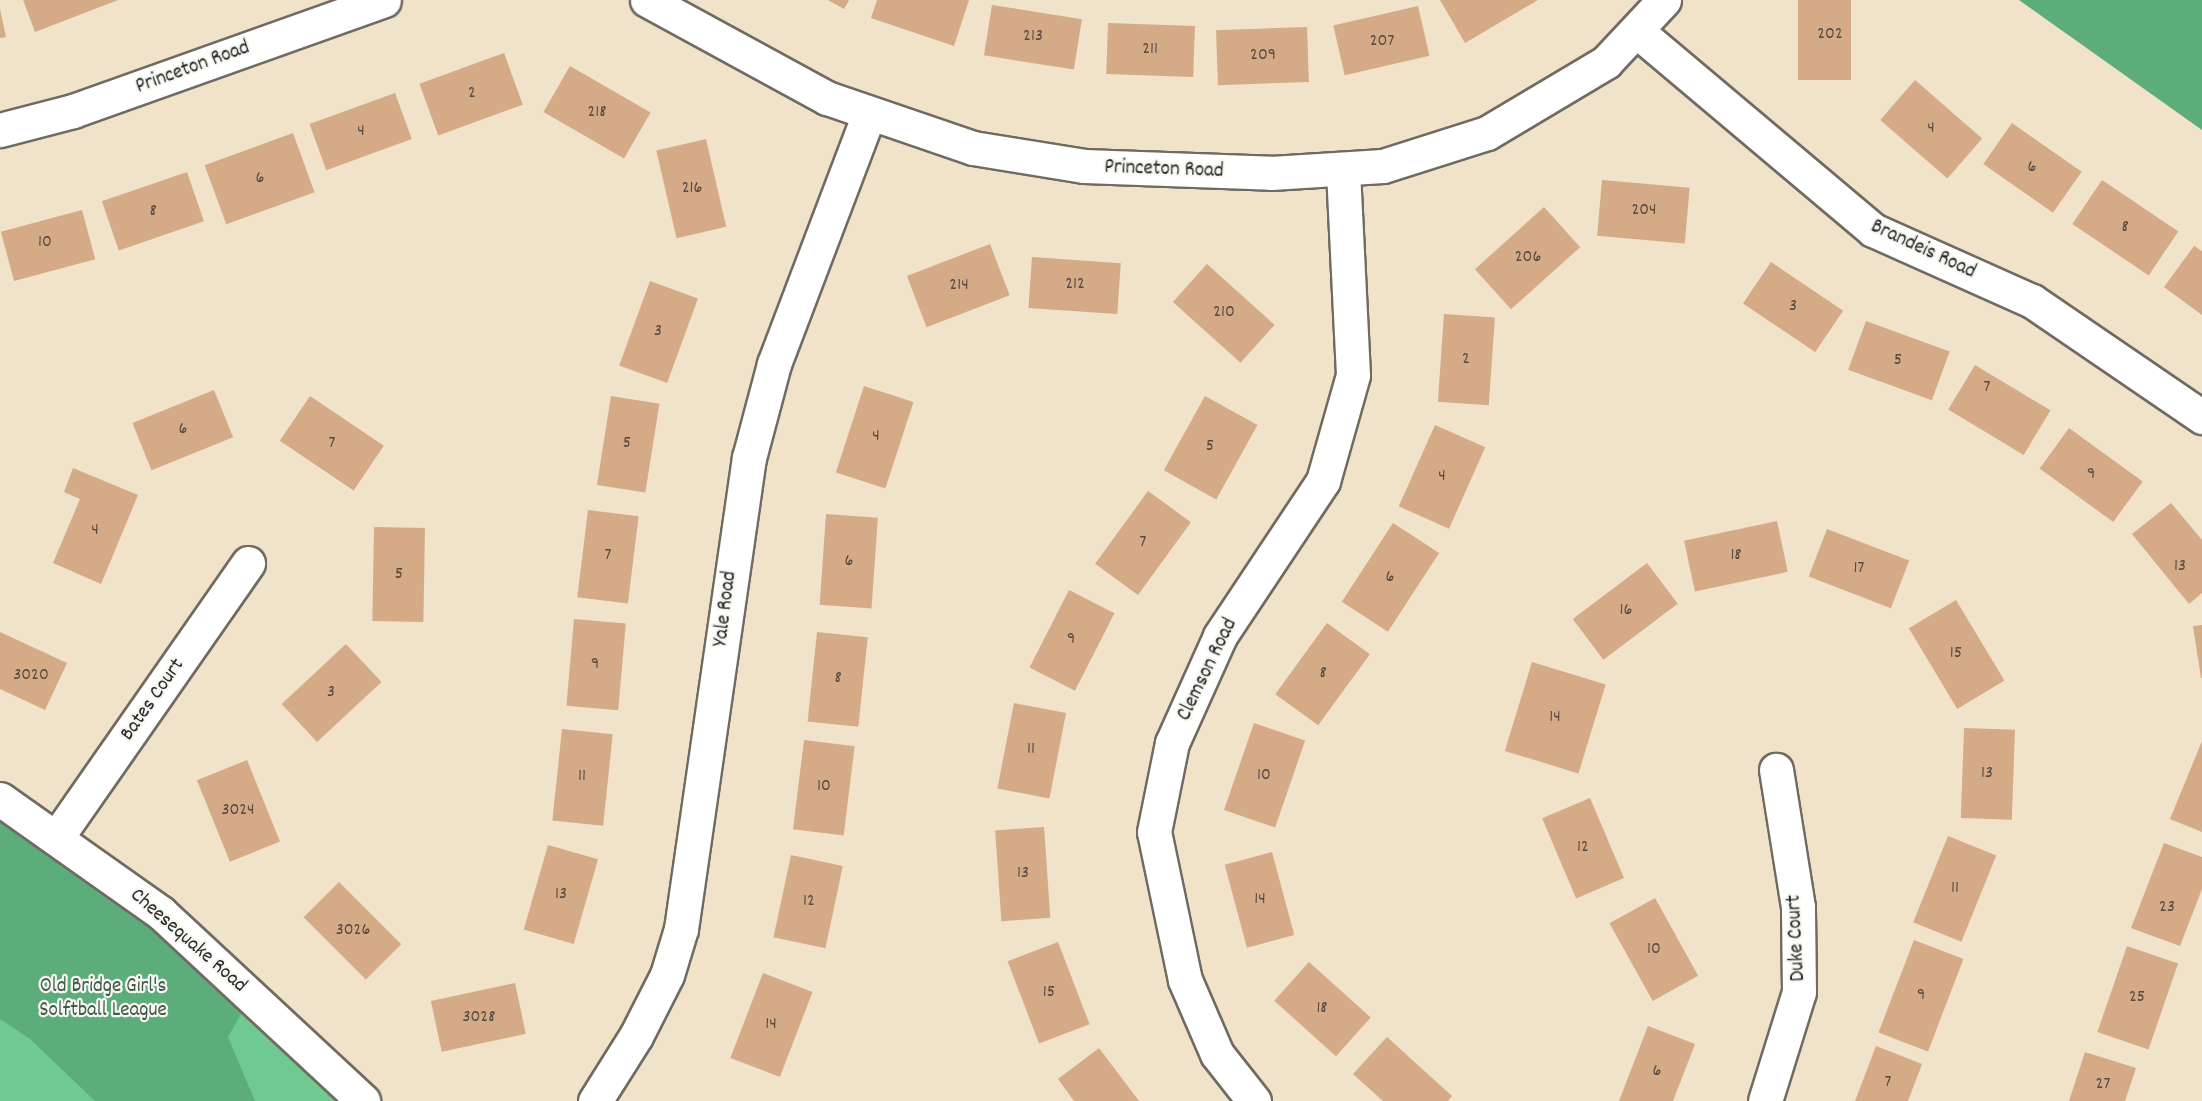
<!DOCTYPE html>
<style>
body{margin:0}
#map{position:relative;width:2202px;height:1101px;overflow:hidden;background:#f0e3c9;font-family:Dekko,sans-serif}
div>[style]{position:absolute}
.green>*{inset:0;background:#70c990}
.forest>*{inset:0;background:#5cad7a}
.building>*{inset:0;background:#d5aa87;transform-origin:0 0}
.roads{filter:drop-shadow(2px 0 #706b62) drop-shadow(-2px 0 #706b62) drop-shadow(0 2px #706b62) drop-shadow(0 -2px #706b62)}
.street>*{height:33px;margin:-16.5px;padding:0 16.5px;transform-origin:16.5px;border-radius:16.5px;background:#fff}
span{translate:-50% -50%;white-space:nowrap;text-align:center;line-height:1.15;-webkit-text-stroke:4.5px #f6f6f2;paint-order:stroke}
.number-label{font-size:18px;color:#564b42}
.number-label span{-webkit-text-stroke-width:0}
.street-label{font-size:21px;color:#2b2b2b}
.park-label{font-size:21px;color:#405a49}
</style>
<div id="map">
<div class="green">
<div style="clip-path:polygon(0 799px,363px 1101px,0 1101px)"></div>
</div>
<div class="forest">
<div style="clip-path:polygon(2019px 0,2202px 0,2202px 130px)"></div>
<div style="clip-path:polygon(0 799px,251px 997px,228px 1037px,255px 1101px,95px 1101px,30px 1039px,0 1019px)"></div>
</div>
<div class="building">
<div style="clip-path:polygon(23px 0,118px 0,35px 32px)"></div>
<div style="clip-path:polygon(828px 0,849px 0,844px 9px)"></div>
<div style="clip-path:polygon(877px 0,969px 0,954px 46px,871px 18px)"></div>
<div style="clip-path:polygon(1440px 0,1538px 0,1465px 43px)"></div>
<div style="left:1798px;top:0;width:53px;height:80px"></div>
<div style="left:992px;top:5px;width:91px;height:51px;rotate:9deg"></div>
<div style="left:1418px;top:6px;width:51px;height:87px;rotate:77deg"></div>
<div style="clip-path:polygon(0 9px,6px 37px,0 38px)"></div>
<div style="left:1108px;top:23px;width:87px;height:51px;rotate:2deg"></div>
<div style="left:1307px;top:27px;width:55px;height:91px;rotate:88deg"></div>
<div style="left:504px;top:53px;width:55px;height:90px;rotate:70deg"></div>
<div style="left:570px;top:66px;width:93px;height:53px;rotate:30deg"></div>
<div style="left:1915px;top:80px;width:89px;height:53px;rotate:41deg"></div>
<div style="left:395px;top:93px;width:49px;height:91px;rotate:70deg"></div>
<div style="left:2012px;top:123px;width:85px;height:50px;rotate:35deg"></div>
<div style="left:293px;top:133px;width:63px;height:94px;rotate:70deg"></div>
<div style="left:706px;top:139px;width:90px;height:51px;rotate:77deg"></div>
<div style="left:187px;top:172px;width:52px;height:90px;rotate:71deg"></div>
<div style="left:1602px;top:180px;width:88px;height:56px;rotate:5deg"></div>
<div style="left:2102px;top:180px;width:92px;height:53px;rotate:34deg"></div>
<div style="left:1544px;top:207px;width:54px;height:93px;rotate:48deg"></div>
<div style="left:82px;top:210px;width:51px;height:84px;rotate:75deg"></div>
<div style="left:990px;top:244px;width:55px;height:89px;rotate:69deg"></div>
<div style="clip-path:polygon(2194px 246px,2202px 251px,2202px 315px,2164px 287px)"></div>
<div style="left:1032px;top:257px;width:89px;height:51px;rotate:4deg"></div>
<div style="left:1771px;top:262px;width:87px;height:50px;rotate:34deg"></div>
<div style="left:1207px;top:264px;width:91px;height:51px;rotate:42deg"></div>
<div style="left:650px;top:281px;width:51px;height:90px;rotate:20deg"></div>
<div style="left:1444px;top:314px;width:51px;height:88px;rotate:4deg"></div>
<div style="left:1866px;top:321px;width:89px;height:52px;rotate:20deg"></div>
<div style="left:1975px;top:365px;width:88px;height:52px;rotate:31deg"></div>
<div style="left:864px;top:386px;width:52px;height:91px;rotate:18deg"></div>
<div style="left:214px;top:390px;width:51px;height:88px;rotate:68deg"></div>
<div style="left:310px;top:396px;width:89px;height:54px;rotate:34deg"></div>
<div style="left:611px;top:396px;width:49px;height:90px;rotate:9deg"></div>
<div style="left:1205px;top:396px;width:60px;height:85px;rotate:29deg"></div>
<div style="left:1435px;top:425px;width:55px;height:89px;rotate:24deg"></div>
<div style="left:2069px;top:428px;width:91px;height:50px;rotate:36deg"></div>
<div style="clip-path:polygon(73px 468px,138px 495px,101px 584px,53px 563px,80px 499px,64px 492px)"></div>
<div style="left:1148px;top:491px;width:53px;height:90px;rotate:36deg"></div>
<div style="clip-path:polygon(2171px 503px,2202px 540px,2202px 593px,2189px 604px,2132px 534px)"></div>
<div style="left:588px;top:510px;width:51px;height:88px;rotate:7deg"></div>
<div style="left:826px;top:514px;width:52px;height:91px;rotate:4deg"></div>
<div style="left:1777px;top:521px;width:52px;height:95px;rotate:78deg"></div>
<div style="left:1393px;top:523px;width:55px;height:94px;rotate:33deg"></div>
<div style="left:374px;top:527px;width:51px;height:94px;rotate:1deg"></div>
<div style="left:1827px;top:529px;width:88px;height:51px;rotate:21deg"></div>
<div style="left:1647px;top:563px;width:51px;height:93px;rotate:53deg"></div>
<div style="left:1069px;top:590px;width:51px;height:87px;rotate:27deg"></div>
<div style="left:1956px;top:600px;width:94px;height:55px;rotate:59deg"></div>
<div style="left:574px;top:619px;width:52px;height:87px;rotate:5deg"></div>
<div style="left:1327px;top:623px;width:53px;height:88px;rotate:36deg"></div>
<div style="clip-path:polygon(2202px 625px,2202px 678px,2201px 678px,2193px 626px)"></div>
<div style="clip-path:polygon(0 632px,67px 663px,45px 710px,0 689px)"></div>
<div style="left:817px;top:632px;width:51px;height:90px;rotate:6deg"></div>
<div style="left:346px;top:644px;width:52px;height:88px;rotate:47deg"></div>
<div style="left:1532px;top:662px;width:77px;height:93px;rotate:17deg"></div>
<div style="left:1014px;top:703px;width:53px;height:87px;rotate:11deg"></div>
<div style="left:1254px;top:723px;width:54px;height:92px;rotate:19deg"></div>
<div style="left:1964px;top:728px;width:51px;height:90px;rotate:2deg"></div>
<div style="left:562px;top:729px;width:51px;height:92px;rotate:6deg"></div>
<div style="left:804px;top:740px;width:51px;height:90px;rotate:7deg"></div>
<div style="clip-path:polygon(2202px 741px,2202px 832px,2170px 819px)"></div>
<div style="left:247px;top:760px;width:88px;height:54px;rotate:68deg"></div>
<div style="left:1590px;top:798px;width:87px;height:52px;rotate:67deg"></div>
<div style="left:1044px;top:827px;width:91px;height:49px;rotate:86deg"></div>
<div style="left:1948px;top:836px;width:52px;height:93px;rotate:22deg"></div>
<div style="clip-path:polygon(2164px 843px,2202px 857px,2202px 889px,2180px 946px,2131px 928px)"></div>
<div style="left:548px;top:845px;width:52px;height:88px;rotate:16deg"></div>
<div style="left:1272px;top:852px;width:86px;height:49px;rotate:75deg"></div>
<div style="left:791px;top:855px;width:53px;height:84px;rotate:12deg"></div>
<div style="left:339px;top:882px;width:88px;height:50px;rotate:45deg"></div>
<div style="left:1655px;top:898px;width:89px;height:52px;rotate:61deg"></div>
<div style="left:1914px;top:940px;width:53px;height:99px;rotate:21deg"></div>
<div style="left:1058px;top:942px;width:88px;height:54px;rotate:69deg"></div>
<div style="left:2127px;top:946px;width:54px;height:91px;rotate:19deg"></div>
<div style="left:1309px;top:962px;width:83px;height:52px;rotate:42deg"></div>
<div style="left:763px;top:973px;width:53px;height:91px;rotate:21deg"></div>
<div style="left:515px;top:983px;width:52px;height:86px;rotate:78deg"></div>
<div style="clip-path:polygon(1648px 1026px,1695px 1044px,1673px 1101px,1619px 1101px)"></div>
<div style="clip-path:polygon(1387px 1037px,1452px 1096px,1448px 1101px,1383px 1101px,1353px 1074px)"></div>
<div style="clip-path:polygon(1876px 1046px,1922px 1064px,1908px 1101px,1855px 1101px)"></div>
<div style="clip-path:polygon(1099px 1048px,1139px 1101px,1074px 1101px,1058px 1079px)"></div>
<div style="clip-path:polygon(2085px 1052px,2136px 1068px,2125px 1101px,2069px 1101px)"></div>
</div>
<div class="roads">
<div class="street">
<div style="left:647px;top:0;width:205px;rotate:28.6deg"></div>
<div style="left:827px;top:98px;width:154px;rotate:18.9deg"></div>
<div style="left:973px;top:148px;width:112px;rotate:9.2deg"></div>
<div style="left:1084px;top:166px;width:187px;rotate:2.1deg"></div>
<div style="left:1271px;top:173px;width:112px;rotate:-3.6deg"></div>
<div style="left:1383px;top:166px;width:109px;rotate:-17.6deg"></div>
<div style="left:1487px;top:133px;width:139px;rotate:-30.8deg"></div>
<div style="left:1606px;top:62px;width:85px;rotate:-46.9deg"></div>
<div style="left:1638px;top:32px;width:307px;rotate:40.1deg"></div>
<div style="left:1873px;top:230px;width:174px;rotate:24.1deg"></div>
<div style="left:2032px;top:301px;width:206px;rotate:34.3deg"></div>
<div style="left:0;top:130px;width:75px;rotate:-14.6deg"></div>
<div style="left:73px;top:111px;width:330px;rotate:-19.6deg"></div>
<div style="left:0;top:799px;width:197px;rotate:35.3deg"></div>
<div style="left:161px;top:913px;width:276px;rotate:42.9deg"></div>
<div style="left:57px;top:837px;width:334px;rotate:-55.1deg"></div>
<div style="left:595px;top:1101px;width:77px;rotate:-57.8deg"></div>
<div style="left:636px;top:1036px;width:68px;rotate:-63.1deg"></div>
<div style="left:667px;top:975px;width:48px;rotate:-73.1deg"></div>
<div style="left:681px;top:929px;width:476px;rotate:-81.8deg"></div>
<div style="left:749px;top:458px;width:97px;rotate:-75.1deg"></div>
<div style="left:774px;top:364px;width:267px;rotate:-69.2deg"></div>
<div style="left:1254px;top:1101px;width:60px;rotate:-128.2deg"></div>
<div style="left:1217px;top:1054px;width:81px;rotate:-113.4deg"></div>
<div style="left:1185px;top:980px;width:151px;rotate:-101.8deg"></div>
<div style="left:1154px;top:832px;width:91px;rotate:-78.6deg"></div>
<div style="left:1172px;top:743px;width:117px;rotate:-65.8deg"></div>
<div style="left:1220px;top:636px;width:186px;rotate:-56.4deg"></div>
<div style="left:1323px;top:481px;width:110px;rotate:-74.2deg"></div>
<div style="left:1353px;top:375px;width:204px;rotate:-92.8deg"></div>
<div style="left:1765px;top:1101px;width:114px;rotate:-72.7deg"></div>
<div style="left:1799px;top:992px;width:85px;rotate:-90.7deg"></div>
<div style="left:1798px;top:907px;width:139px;rotate:-99.1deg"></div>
</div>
</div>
<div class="number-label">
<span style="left:1830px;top:35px">202</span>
<span style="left:1033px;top:37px">213</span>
<span style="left:1382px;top:42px">207</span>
<span style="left:1150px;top:50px">211</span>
<span style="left:1263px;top:56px">209</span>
<span style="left:472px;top:94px">2</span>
<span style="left:597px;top:113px">218</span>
<span style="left:1931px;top:129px">4</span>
<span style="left:361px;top:132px">4</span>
<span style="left:2032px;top:168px">6</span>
<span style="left:260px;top:179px">6</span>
<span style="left:692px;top:189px">216</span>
<span style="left:1644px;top:211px">204</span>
<span style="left:153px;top:212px">8</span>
<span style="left:2125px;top:228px">8</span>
<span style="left:45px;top:243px">10</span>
<span style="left:1528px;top:258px">206</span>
<span style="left:1075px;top:285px">212</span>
<span style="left:959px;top:286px">214</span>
<span style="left:1793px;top:307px">3</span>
<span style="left:1224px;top:313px">210</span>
<span style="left:658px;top:332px">3</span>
<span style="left:1466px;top:360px">2</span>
<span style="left:1898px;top:361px">5</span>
<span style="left:1987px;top:388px">7</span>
<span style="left:183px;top:430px">6</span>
<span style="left:876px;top:437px">4</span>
<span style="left:332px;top:444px">7</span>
<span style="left:627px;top:444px">5</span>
<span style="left:1210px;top:447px">5</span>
<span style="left:2091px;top:475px">9</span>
<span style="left:1442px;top:477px">4</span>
<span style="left:95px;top:531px">4</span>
<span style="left:1143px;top:543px">7</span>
<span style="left:608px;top:556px">7</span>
<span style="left:1736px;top:556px">18</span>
<span style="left:849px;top:562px">6</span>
<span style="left:2180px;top:567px">13</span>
<span style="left:1859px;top:569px">17</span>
<span style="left:399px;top:575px">5</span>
<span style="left:1390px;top:578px">6</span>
<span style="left:1626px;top:611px">16</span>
<span style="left:1071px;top:640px">9</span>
<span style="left:1956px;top:654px">15</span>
<span style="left:595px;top:665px">9</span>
<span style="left:1323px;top:674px">8</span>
<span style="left:31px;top:676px">3020</span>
<span style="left:838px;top:679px">8</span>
<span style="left:331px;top:693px">3</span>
<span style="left:1555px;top:718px">14</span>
<span style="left:1031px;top:750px">11</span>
<span style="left:1987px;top:774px">13</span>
<span style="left:1264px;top:776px">10</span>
<span style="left:582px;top:777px">11</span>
<span style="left:824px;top:787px">10</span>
<span style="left:238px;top:811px">3024</span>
<span style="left:1583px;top:848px">12</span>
<span style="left:1023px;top:874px">13</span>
<span style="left:1955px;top:889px">11</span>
<span style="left:561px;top:895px">13</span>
<span style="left:1260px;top:900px">14</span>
<span style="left:809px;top:902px">12</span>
<span style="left:2167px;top:908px">23</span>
<span style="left:353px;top:931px">3026</span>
<span style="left:1654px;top:950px">10</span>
<span style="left:1049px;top:993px">15</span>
<span style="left:1921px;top:996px">9</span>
<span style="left:2137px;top:998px">25</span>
<span style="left:1322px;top:1009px">18</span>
<span style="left:479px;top:1018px">3028</span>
<span style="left:771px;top:1025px">14</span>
<span style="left:1657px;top:1072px">6</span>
<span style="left:1888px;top:1083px">7</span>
<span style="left:2103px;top:1085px">27</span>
</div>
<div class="street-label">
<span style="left:193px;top:68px;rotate:-20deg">Princeton Road</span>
<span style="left:1164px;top:170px;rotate:2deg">Princeton Road</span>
<span style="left:1923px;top:250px;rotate:25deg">Brandeis Road</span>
<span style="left:726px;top:609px;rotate:-83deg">Yale Road</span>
<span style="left:1208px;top:670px;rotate:-64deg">Clemson Road</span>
<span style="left:153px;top:700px;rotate:-55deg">Bates Court</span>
<span style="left:1797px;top:938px;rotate:-93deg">Duke Court</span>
<span style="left:188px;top:941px;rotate:41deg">Cheesequake Road</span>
</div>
<div class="park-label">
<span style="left:103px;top:999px">Old Bridge Girl's<br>Solftball League</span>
</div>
</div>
